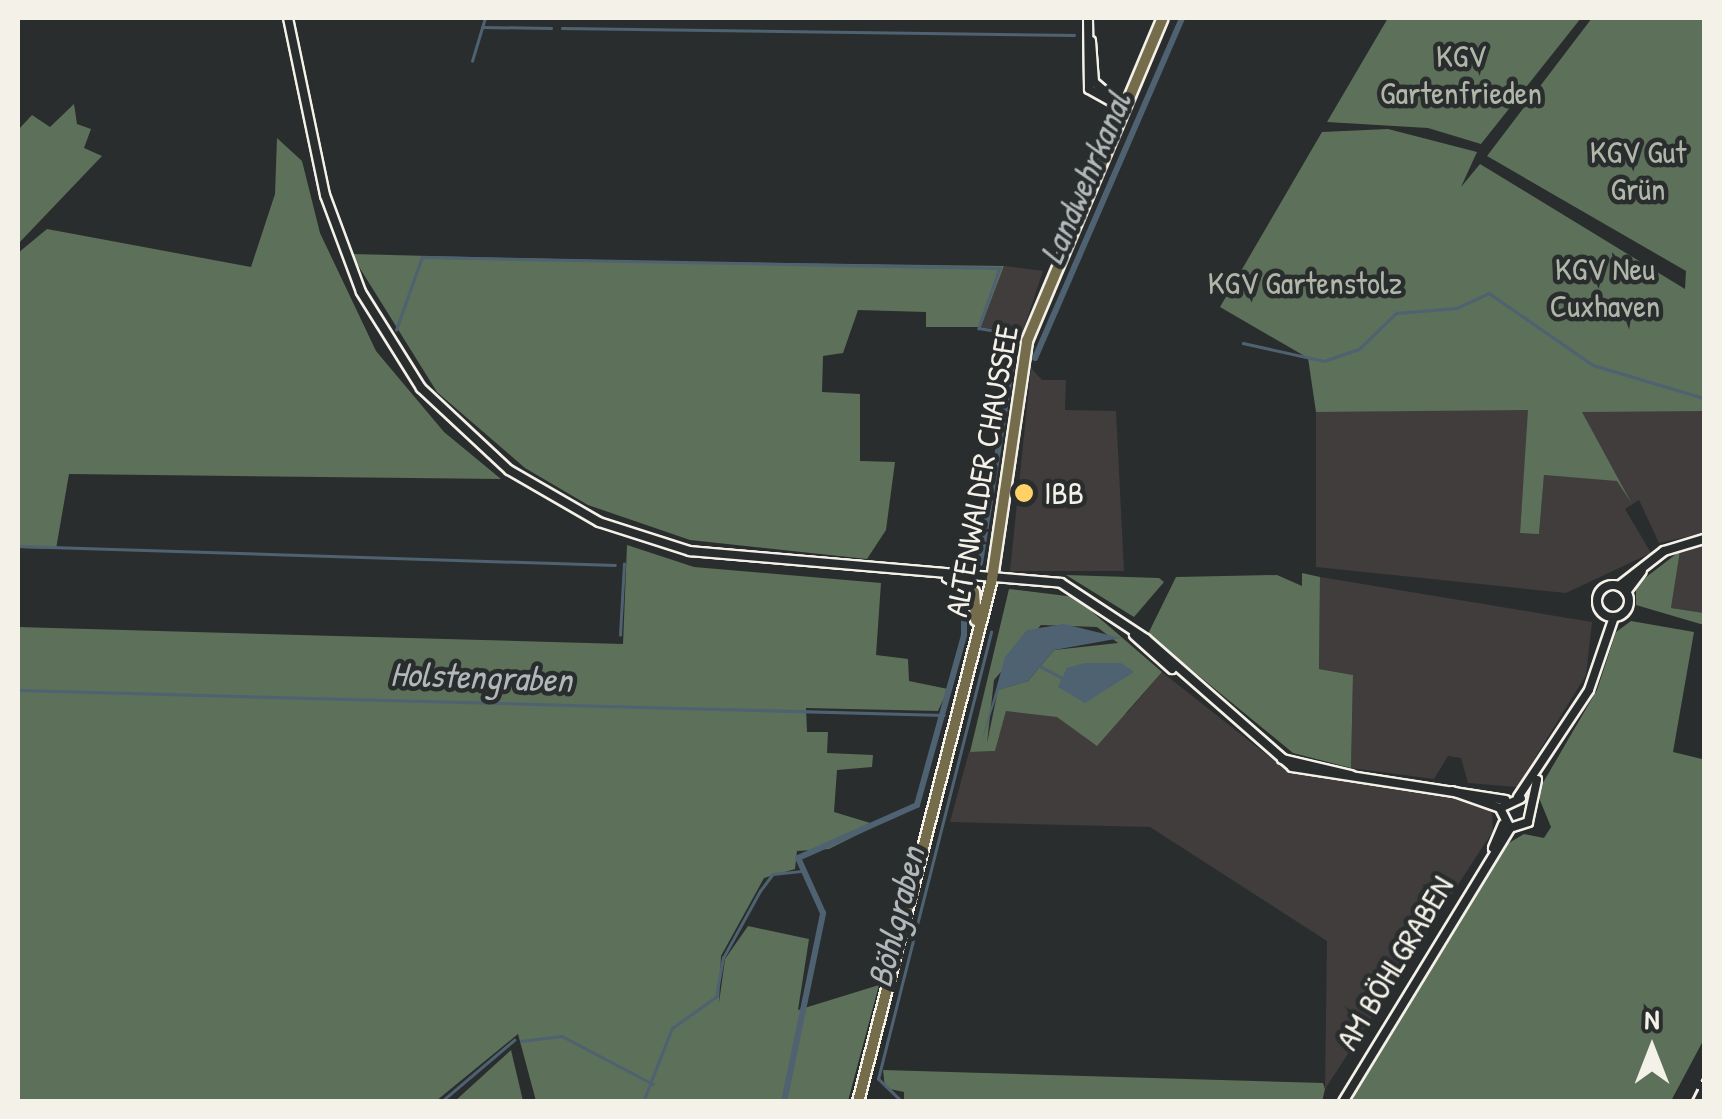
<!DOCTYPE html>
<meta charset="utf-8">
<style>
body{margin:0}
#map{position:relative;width:1722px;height:1119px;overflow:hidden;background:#2a2d2e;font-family:"Patrick Hand",sans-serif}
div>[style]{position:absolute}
.built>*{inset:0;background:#403d3c}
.green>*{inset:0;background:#5d7059}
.water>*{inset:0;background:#4e6272}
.stream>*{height:2.5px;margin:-1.25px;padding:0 1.25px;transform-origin:1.25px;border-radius:1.25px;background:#4e6272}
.canal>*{height:6px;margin:-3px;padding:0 3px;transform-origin:3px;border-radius:3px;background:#4e6272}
.roads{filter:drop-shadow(2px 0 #f4f1e8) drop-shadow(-2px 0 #f4f1e8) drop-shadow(0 2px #f4f1e8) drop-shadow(0 -2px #f4f1e8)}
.minor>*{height:8px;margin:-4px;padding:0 4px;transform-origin:4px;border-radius:4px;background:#2a2d2e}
.minor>.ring{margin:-4px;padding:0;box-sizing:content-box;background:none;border:8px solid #2a2d2e;border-radius:50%}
.major>*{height:10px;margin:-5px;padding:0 5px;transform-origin:5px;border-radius:5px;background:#746c4b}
.rail>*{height:2.5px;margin-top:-1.25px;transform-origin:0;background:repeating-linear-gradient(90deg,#f4f1e8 0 15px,transparent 0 23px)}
.dots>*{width:28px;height:28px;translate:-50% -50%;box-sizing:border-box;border:5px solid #2a2d2e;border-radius:50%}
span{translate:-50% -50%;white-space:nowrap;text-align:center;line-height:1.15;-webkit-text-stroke:9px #2a2d2e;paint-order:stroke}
.park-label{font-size:32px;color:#b0b7a8}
.street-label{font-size:32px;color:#f4f1e8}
.poi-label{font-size:32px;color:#f4f1e8}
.left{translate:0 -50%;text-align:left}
.water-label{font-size:35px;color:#b2b8b9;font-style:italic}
.frame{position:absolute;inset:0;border:20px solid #f4f1e8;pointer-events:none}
.north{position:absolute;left:1602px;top:999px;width:100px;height:100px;-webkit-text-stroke:8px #2a2d2e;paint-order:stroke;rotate:0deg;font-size:28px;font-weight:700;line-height:40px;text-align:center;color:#f4f1e8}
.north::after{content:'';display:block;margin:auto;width:35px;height:45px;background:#f4f1e8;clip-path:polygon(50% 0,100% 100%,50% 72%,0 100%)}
</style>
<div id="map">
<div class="built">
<div style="clip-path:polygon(1004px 266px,1043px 271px,1022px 334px,981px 327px)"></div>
<div style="clip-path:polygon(1031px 368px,1042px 380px,1066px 380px,1065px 410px,1116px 411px,1124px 571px,1010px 571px)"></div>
<div style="clip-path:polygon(1529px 409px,1520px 532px,1539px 533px,1544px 475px,1617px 480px,1630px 501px,1581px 411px,1704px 411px,1704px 533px,1659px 543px,1639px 500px,1625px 509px,1651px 553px,1566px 593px,1316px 567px,1316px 412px)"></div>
<div style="clip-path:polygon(1704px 545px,1704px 613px,1671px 608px,1680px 551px)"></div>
<div style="clip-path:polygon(1320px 577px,1592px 622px,1586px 675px,1517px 787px,1468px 783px,1461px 758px,1448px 756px,1434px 779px,1351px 768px,1353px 675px,1319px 669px)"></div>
<div style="clip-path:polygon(1162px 672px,1286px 770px,1476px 800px,1492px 813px,1493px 831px,1325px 1089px,1327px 941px,1150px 827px,950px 822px,969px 752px,995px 751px,1006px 711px,1127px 713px)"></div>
</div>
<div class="green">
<div style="clip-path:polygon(1388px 18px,1581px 18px,1481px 144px,1428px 128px,1327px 122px)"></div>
<div style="clip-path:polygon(1592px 18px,1704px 18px,1704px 411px,1582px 412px,1632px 504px,1617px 481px,1544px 475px,1539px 534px,1520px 533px,1528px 410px,1316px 412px,1308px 358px,1220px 307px,1322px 132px,1388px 129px,1477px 152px,1461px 187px,1480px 164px,1685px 289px,1686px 271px,1487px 156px)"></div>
<div style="clip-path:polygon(74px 104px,77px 124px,91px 129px,84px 148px,102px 156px,18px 244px,18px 130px,32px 115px,50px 127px)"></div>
<div style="clip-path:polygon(277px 138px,302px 161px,320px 233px,376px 351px,444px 432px,501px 479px,69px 474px,56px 549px,18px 548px,18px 253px,47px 229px,251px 267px,275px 194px)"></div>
<div style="clip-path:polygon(351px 254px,637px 261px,1004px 266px,981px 327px,926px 327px,926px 312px,858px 310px,843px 353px,823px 356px,822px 392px,860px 394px,860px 461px,895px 462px,886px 530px,867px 559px,690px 540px,588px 505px,525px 468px,437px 392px)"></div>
<div style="clip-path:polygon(627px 545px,694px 567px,881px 583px,876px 655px,908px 659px,909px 681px,948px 689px,938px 711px,806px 708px,807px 732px,828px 732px,827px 753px,873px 755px,872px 767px,837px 770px,834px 812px,877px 825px,829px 849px,797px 851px,795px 869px,764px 878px,721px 956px,719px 1003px,725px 959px,748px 926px,809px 939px,798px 1010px,879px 985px,848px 1101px,536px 1101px,518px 1034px,436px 1101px,18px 1101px,18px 627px,623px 644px)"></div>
<div style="clip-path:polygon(1680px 551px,1671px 608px,1704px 613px,1704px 625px,1636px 605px,1636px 585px)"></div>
<div style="clip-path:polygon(1302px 573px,1320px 577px,1319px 669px,1353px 675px,1351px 768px,1293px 753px,1148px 634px,1176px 577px,1277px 575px,1302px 586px)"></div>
<div style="clip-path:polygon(1066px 575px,1159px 578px,1164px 582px,1134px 617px)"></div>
<div style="clip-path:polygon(evenodd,1009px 589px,1075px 597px,1162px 672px,1097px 746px,1057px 717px,1006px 711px,995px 751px,970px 752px,1009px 589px,1041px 625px,1097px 627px,1118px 643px,1054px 650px,1028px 681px,998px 690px,987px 743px,994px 680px,1041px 625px)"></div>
<div style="clip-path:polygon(1631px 621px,1694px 632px,1673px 752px,1702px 759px,1704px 778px,1704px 1039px,1671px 1101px,1349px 1102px,1502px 847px,1524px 834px,1544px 838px,1551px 827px,1537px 793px,1597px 690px,1616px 632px)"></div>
<div style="clip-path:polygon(511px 1050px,523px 1101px,455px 1101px)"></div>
<div style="clip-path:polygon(883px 1070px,1323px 1083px,1325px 1089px,1322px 1102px,904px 1102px,904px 1092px,885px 1088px)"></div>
</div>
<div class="water">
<div style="clip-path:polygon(1064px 624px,1121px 638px,1054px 650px,1028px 681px,999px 690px,981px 743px,1005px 657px,1027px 630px)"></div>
<div style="clip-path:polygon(1085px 663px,1121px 663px,1134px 672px,1085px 703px,1058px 687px,1067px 668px)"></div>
</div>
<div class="stream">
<div style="left:482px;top:27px;width:69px;rotate:0.8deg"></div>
<div style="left:562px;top:28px;width:512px;rotate:0.78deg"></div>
<div style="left:472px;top:61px;width:45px;rotate:-73.2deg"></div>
<div style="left:396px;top:330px;width:77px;rotate:-70.4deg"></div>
<div style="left:422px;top:257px;width:578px;rotate:1.09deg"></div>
<div style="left:1000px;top:268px;width:64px;rotate:109.3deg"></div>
<div style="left:979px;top:328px;width:39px;rotate:10deg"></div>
<div style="left:1017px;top:335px;width:29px;rotate:100deg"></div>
<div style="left:1243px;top:343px;width:83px;rotate:12.5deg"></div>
<div style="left:1324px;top:361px;width:37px;rotate:-19deg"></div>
<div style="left:1359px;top:349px;width:52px;rotate:-44.2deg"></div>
<div style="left:1396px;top:313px;width:61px;rotate:-4.7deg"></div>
<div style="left:1457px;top:308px;width:35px;rotate:-25deg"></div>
<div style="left:1489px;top:293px;width:126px;rotate:34.7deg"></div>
<div style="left:1593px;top:365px;width:116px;rotate:16.6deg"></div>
<div style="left:18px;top:546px;width:597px;rotate:1.82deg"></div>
<div style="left:620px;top:635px;width:71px;rotate:-86.8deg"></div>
<div style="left:1038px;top:665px;width:26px;rotate:28deg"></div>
<div style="left:18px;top:690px;width:926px;rotate:1.55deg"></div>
<div style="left:521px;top:1041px;width:41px;rotate:-7deg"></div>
<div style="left:562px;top:1036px;width:103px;rotate:27.8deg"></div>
<div style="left:441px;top:1102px;width:96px;rotate:-40.3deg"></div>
<div style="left:643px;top:1102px;width:79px;rotate:-68.6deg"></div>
<div style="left:672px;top:1028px;width:54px;rotate:-35.2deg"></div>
<div style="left:716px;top:997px;width:40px;rotate:-80deg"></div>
<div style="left:723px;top:958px;width:77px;rotate:-61.1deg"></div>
<div style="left:760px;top:891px;width:21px;rotate:-53deg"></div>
<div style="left:773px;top:874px;width:27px;rotate:-6deg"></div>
<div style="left:902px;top:1102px;width:33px;rotate:-136deg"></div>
<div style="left:878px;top:1079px;width:461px;rotate:-75.8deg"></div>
</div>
<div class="canal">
<div style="left:1035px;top:358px;width:370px;rotate:-66.6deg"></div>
<div style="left:980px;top:563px;width:202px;rotate:-80.9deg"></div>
<div style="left:784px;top:1102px;width:193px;rotate:-78.3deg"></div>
<div style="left:823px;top:913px;width:60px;rotate:-114.4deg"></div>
<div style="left:798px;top:858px;width:130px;rotate:-24deg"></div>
<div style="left:917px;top:805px;width:176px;rotate:-74.5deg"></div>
<div style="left:964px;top:635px;width:41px;rotate:-90deg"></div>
</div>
<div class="roads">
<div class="minor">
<div style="left:288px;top:18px;width:181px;rotate:78.2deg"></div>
<div style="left:325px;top:195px;width:103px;rotate:69.6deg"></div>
<div style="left:361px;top:292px;width:113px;rotate:58deg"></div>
<div style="left:421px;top:388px;width:120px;rotate:43deg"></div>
<div style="left:509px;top:470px;width:104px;rotate:30deg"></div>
<div style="left:599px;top:522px;width:96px;rotate:17.7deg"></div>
<div style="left:690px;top:551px;width:372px;rotate:4.9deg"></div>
<div style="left:1061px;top:583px;width:102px;rotate:33.4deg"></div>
<div style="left:1146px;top:639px;width:194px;rotate:41.2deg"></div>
<div style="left:1292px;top:767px;width:216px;rotate:8.8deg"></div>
<div style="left:1088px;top:18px;width:71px;rotate:89.2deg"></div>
<div style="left:1089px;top:89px;width:39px;rotate:29deg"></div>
<div style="left:1091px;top:41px;width:41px;rotate:85.8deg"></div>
<div style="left:1094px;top:82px;width:35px;rotate:41deg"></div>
<div style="left:947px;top:578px;width:30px;rotate:27deg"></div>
<div class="ring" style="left:1597px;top:585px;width:24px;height:24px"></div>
<div style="left:1619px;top:586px;width:57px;rotate:-37.9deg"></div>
<div style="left:1664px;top:551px;width:42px;rotate:-16.7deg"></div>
<div style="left:1626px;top:592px;width:26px;rotate:-53deg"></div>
<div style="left:1134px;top:635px;width:51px;rotate:41.8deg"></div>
<div style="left:1282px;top:759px;width:71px;rotate:13.1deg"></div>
<div style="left:1452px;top:791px;width:51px;rotate:19.5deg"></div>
<div style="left:1518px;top:797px;width:128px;rotate:-56.4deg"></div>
<div style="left:1589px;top:690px;width:77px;rotate:-71.1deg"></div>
<div style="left:1510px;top:828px;width:19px;rotate:-18deg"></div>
<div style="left:1528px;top:822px;width:43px;rotate:-77.9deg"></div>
<div style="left:1510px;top:828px;width:22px;rotate:-117deg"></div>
<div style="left:1500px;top:808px;width:23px;rotate:-25deg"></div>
<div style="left:1493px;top:848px;width:26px;rotate:-67deg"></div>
<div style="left:1343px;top:1102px;width:321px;rotate:-58.6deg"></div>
</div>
<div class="major">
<div style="left:974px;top:592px;width:28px;rotate:86deg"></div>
<div style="left:858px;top:1102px;width:540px;rotate:-75.63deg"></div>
<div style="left:992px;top:579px;width:241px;rotate:-81.6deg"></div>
<div style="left:1027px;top:341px;width:350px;rotate:-67.2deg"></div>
</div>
</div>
<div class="rail">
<div style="left:1691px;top:1102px;width:29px;rotate:-63deg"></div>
</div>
<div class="dots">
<div style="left:1024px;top:493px;background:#ffd166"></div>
</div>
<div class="park-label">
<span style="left:1461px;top:75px">KGV<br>Gartenfrieden</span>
<span style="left:1638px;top:171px">KGV Gut<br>Grün</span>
<span style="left:1605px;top:288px">KGV Neu<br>Cuxhaven</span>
<span style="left:1305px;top:283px">KGV Gartenstolz</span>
</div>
<div class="street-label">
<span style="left:982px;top:471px;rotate:-80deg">ALTENWALDER CHAUSSEE</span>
<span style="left:1395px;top:963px;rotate:-59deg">AM BÖHLGRABEN</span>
</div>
<div class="poi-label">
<span class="left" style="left:1044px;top:493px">IBB</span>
</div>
<div class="water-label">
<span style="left:1085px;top:178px;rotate:-67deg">Landwehrkanal</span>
<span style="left:481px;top:677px;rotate:2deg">Holstengraben</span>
<span style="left:896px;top:917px;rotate:-76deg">Böhlgraben</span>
</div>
<div class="frame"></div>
<div class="north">N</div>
</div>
